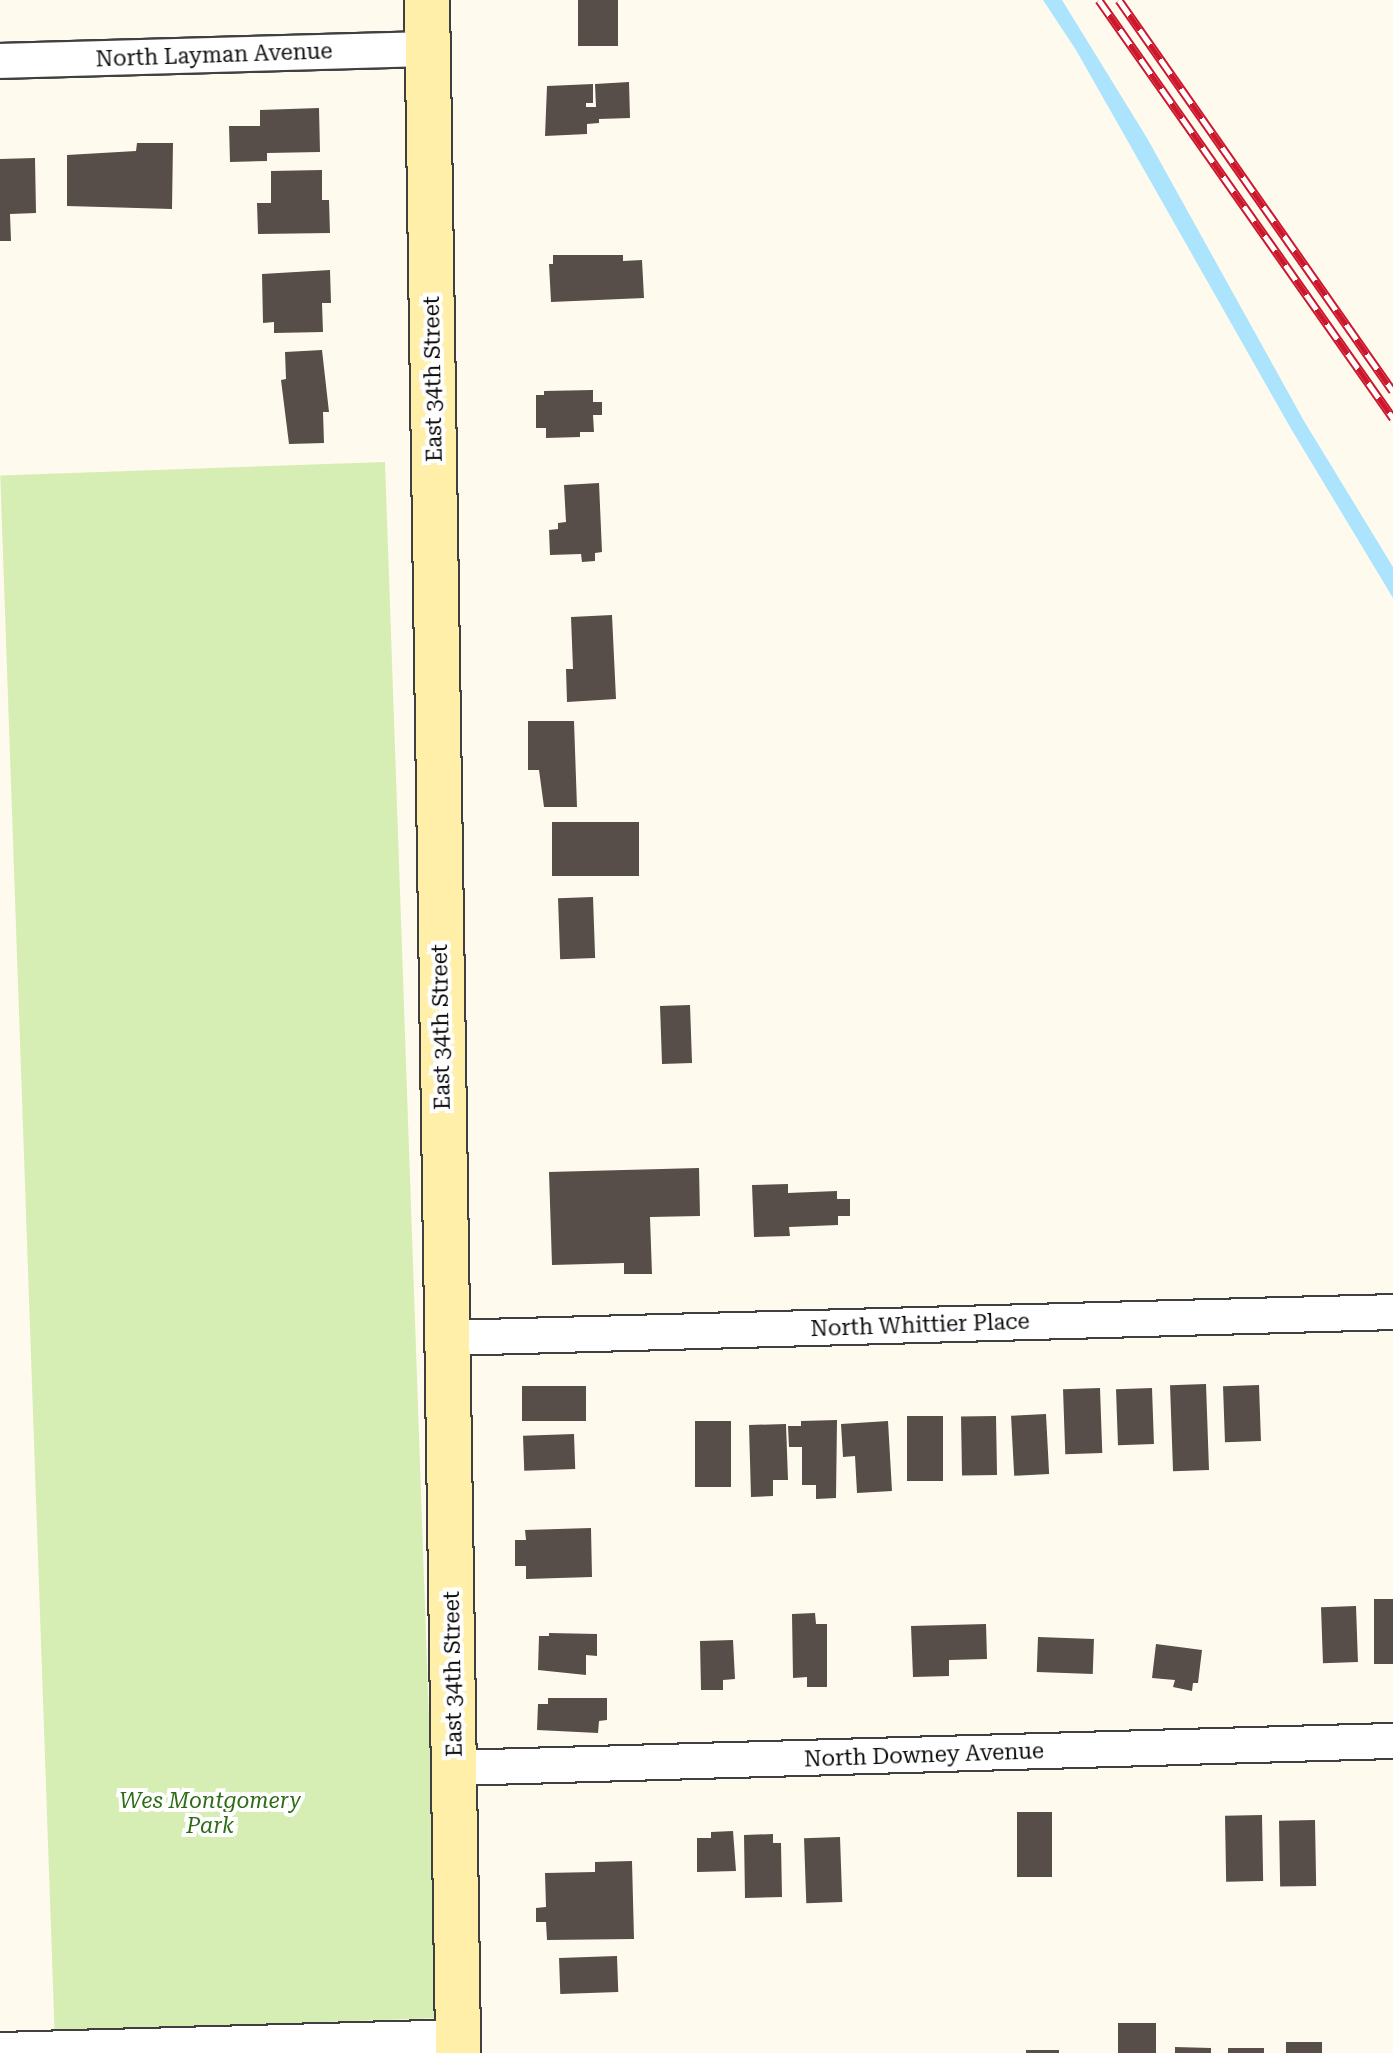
<!DOCTYPE html>
<style>
body{margin:0}
#map{position:relative;width:1393px;height:2053px;overflow:hidden;background:#fffaee;font-family:"Roboto Serif",serif}
div>[style]{position:absolute}
.green>*{inset:0;background:#d6eeb3;transform-origin:0 0}
.water>*{inset:0;background:#ace4fd}
.building>*{inset:0;background:#574d49;transform-origin:0 0}
.roads{filter:drop-shadow(2px 0 #404040) drop-shadow(-2px 0 #404040) drop-shadow(0 2px #404040) drop-shadow(0 -2px #404040)}
.minor>*{height:34px;margin:-17px;padding:0 17px;transform-origin:17px;border-radius:17px;background:#fff}
.secondary>*{height:44px;margin:-22px;padding:0 22px;transform-origin:22px;border-radius:22px;background:#ffefa9}
.rail>*{height:9px;margin-top:-4.5px;transform-origin:0;background:repeating-linear-gradient(90deg,#fff 0 18px,#cc172c 0 36px);box-sizing:border-box;border-block:2px solid #cc172c}
span{translate:-50% -50%;white-space:nowrap;text-align:center;line-height:1.15;-webkit-text-stroke:8px #fff;paint-order:stroke}
.street-label{font-size:22px;color:#0d0d0d}
.park-label{font-size:22px;color:#2e6c17;font-style:italic}
</style>
<div id="map">
<div class="green">
<div style="left:385px;top:462px;width:1557px;height:385px;rotate:88deg"></div>
</div>
<div class="water">
<div style="clip-path:polygon(1043px 0,1062px 0,1147px 138px,1304px 421px,1393px 567px,1393px 598px,1290px 427px,1076px 50px)"></div>
</div>
<div class="building">
<div style="left:578px;top:0;width:40px;height:46px"></div>
<div style="clip-path:polygon(629px 82px,630px 118px,599px 119px,599px 123px,587px 124px,587px 134px,545px 136px,547px 86px,593px 84px,593px 103px,586px 103px,586px 107px,596px 107px,595px 84px)"></div>
<div style="clip-path:polygon(319px 108px,320px 152px,267px 153px,267px 161px,230px 162px,229px 126px,260px 126px,260px 110px)"></div>
<div style="clip-path:polygon(137px 143px,173px 143px,172px 209px,67px 206px,67px 155px,136px 151px)"></div>
<div style="clip-path:polygon(35px 158px,36px 213px,10px 214px,11px 241px,0 241px,0 159px)"></div>
<div style="clip-path:polygon(322px 170px,322px 200px,329px 200px,330px 233px,258px 234px,257px 203px,271px 203px,271px 171px)"></div>
<div style="clip-path:polygon(553px 255px,623px 255px,623px 261px,642px 260px,644px 298px,551px 302px,549px 264px,553px 264px)"></div>
<div style="clip-path:polygon(330px 270px,331px 303px,322px 303px,323px 332px,274px 333px,274px 322px,263px 323px,262px 274px)"></div>
<div style="clip-path:polygon(322px 350px,329px 412px,323px 412px,324px 443px,289px 444px,281px 380px,286px 379px,285px 352px)"></div>
<div style="clip-path:polygon(593px 390px,593px 402px,602px 402px,602px 415px,593px 415px,594px 432px,580px 432px,580px 437px,546px 438px,546px 428px,536px 428px,536px 395px,544px 395px,544px 391px)"></div>
<div style="clip-path:polygon(599px 483px,602px 552px,595px 553px,595px 561px,582px 562px,581px 554px,550px 555px,549px 530px,558px 529px,558px 523px,566px 522px,564px 485px)"></div>
<div style="clip-path:polygon(612px 615px,616px 699px,567px 702px,566px 669px,573px 669px,571px 617px)"></div>
<div style="clip-path:polygon(528px 721px,574px 721px,577px 807px,544px 807px,539px 770px,528px 770px)"></div>
<div style="left:639px;top:822px;width:54px;height:87px;rotate:90deg"></div>
<div style="left:593px;top:897px;width:61px;height:35px;rotate:88deg"></div>
<div style="left:690px;top:1005px;width:58px;height:30px;rotate:88deg"></div>
<div style="clip-path:polygon(699px 1168px,700px 1216px,650px 1217px,652px 1274px,624px 1274px,624px 1263px,552px 1265px,549px 1172px)"></div>
<div style="clip-path:polygon(788px 1184px,788px 1193px,837px 1191px,837px 1199px,850px 1199px,850px 1216px,838px 1216px,838px 1225px,789px 1227px,790px 1236px,754px 1237px,752px 1185px)"></div>
<div style="left:1206px;top:1384px;width:86px;height:36px;rotate:88deg"></div>
<div style="left:1259px;top:1385px;width:56px;height:36px;rotate:88deg"></div>
<div style="left:522px;top:1386px;width:64px;height:35px"></div>
<div style="left:1100px;top:1388px;width:65px;height:37px;rotate:88deg"></div>
<div style="left:1152px;top:1388px;width:56px;height:36px;rotate:88deg"></div>
<div style="left:1046px;top:1414px;width:60px;height:35px;rotate:87deg"></div>
<div style="left:907px;top:1416px;width:36px;height:65px"></div>
<div style="left:996px;top:1416px;width:59px;height:35px;rotate:89deg"></div>
<div style="clip-path:polygon(837px 1420px,836px 1498px,816px 1499px,816px 1485px,802px 1485px,802px 1447px,789px 1447px,788px 1426px,801px 1426px,801px 1421px)"></div>
<div style="left:695px;top:1421px;width:36px;height:66px"></div>
<div style="clip-path:polygon(888px 1421px,892px 1491px,857px 1493px,855px 1456px,843px 1457px,841px 1424px)"></div>
<div style="clip-path:polygon(786px 1424px,788px 1480px,773px 1480px,773px 1496px,751px 1497px,749px 1425px)"></div>
<div style="left:574px;top:1434px;width:35px;height:51px;rotate:88deg"></div>
<div style="clip-path:polygon(591px 1528px,592px 1577px,526px 1579px,526px 1566px,515px 1566px,515px 1540px,526px 1540px,525px 1530px)"></div>
<div style="left:1393px;top:1599px;width:65px;height:19px;rotate:90deg"></div>
<div style="left:1356px;top:1606px;width:56px;height:35px;rotate:88deg"></div>
<div style="clip-path:polygon(815px 1613px,816px 1624px,827px 1624px,827px 1687px,807px 1687px,807px 1677px,793px 1678px,792px 1614px)"></div>
<div style="clip-path:polygon(986px 1624px,987px 1659px,949px 1660px,949px 1676px,913px 1677px,911px 1626px)"></div>
<div style="clip-path:polygon(549px 1633px,597px 1634px,597px 1656px,586px 1655px,586px 1675px,538px 1670px,539px 1636px,549px 1636px)"></div>
<div style="left:1038px;top:1637px;width:56px;height:35px;rotate:2deg"></div>
<div style="clip-path:polygon(733px 1640px,735px 1679px,723px 1680px,723px 1690px,701px 1690px,700px 1641px)"></div>
<div style="clip-path:polygon(1156px 1644px,1202px 1650px,1198px 1683px,1193px 1683px,1192px 1691px,1173px 1687px,1175px 1680px,1152px 1678px)"></div>
<div style="clip-path:polygon(548px 1698px,607px 1698px,607px 1720px,599px 1721px,598px 1733px,537px 1730px,538px 1704px,548px 1704px)"></div>
<div style="left:1017px;top:1812px;width:35px;height:65px"></div>
<div style="left:1262px;top:1815px;width:66px;height:37px;rotate:89deg"></div>
<div style="left:1315px;top:1820px;width:66px;height:36px;rotate:89deg"></div>
<div style="clip-path:polygon(733px 1831px,736px 1871px,697px 1872px,697px 1838px,711px 1838px,711px 1832px)"></div>
<div style="clip-path:polygon(773px 1834px,773px 1843px,781px 1843px,782px 1897px,745px 1898px,744px 1835px)"></div>
<div style="left:840px;top:1837px;width:65px;height:36px;rotate:88deg"></div>
<div style="clip-path:polygon(632px 1861px,634px 1939px,547px 1940px,546px 1922px,536px 1922px,536px 1908px,546px 1907px,545px 1873px,595px 1872px,595px 1862px)"></div>
<div style="left:617px;top:1956px;width:36px;height:58px;rotate:88deg"></div>
<div style="left:1118px;top:2023px;width:38px;height:30px"></div>
<div style="left:1286px;top:2042px;width:36px;height:11px"></div>
<div style="clip-path:polygon(1175px 2047px,1211px 2048px,1211px 2053px,1175px 2053px)"></div>
<div style="left:1228px;top:2048px;width:36px;height:5px"></div>
<div style="left:1026px;top:2050px;width:33px;height:3px"></div>
</div>
<div class="roads">
<div class="minor">
<div style="left:0;top:61px;width:428px;rotate:-1.6deg"></div>
<div style="left:447px;top:1338px;width:946px;rotate:-1.57deg"></div>
<div style="left:454px;top:1768px;width:939px;rotate:-1.65deg"></div>
<div style="left:0;top:2050px;width:458px;rotate:-1.6deg"></div>
</div>
<div class="secondary">
<div style="left:427px;top:0;width:2053px;rotate:89.13deg"></div>
</div>
</div>
<div class="rail">
<div style="left:1099px;top:0;width:511px;rotate:54.88deg"></div>
<div style="left:1119px;top:0;width:477px;rotate:55deg"></div>
</div>
<div class="street-label">
<span style="left:214px;top:55px;rotate:-2deg">North Layman Avenue</span>
<span style="left:433px;top:379px;rotate:-91deg">East 34th Street</span>
<span style="left:441px;top:1027px;rotate:-91deg">East 34th Street</span>
<span style="left:920px;top:1325px;rotate:-2deg">North Whittier Place</span>
<span style="left:453px;top:1674px;rotate:-91deg">East 34th Street</span>
<span style="left:924px;top:1755px;rotate:-2deg">North Downey Avenue</span>
</div>
<div class="park-label">
<span style="left:210px;top:1813px">Wes Montgomery<br>Park</span>
</div>
</div>
